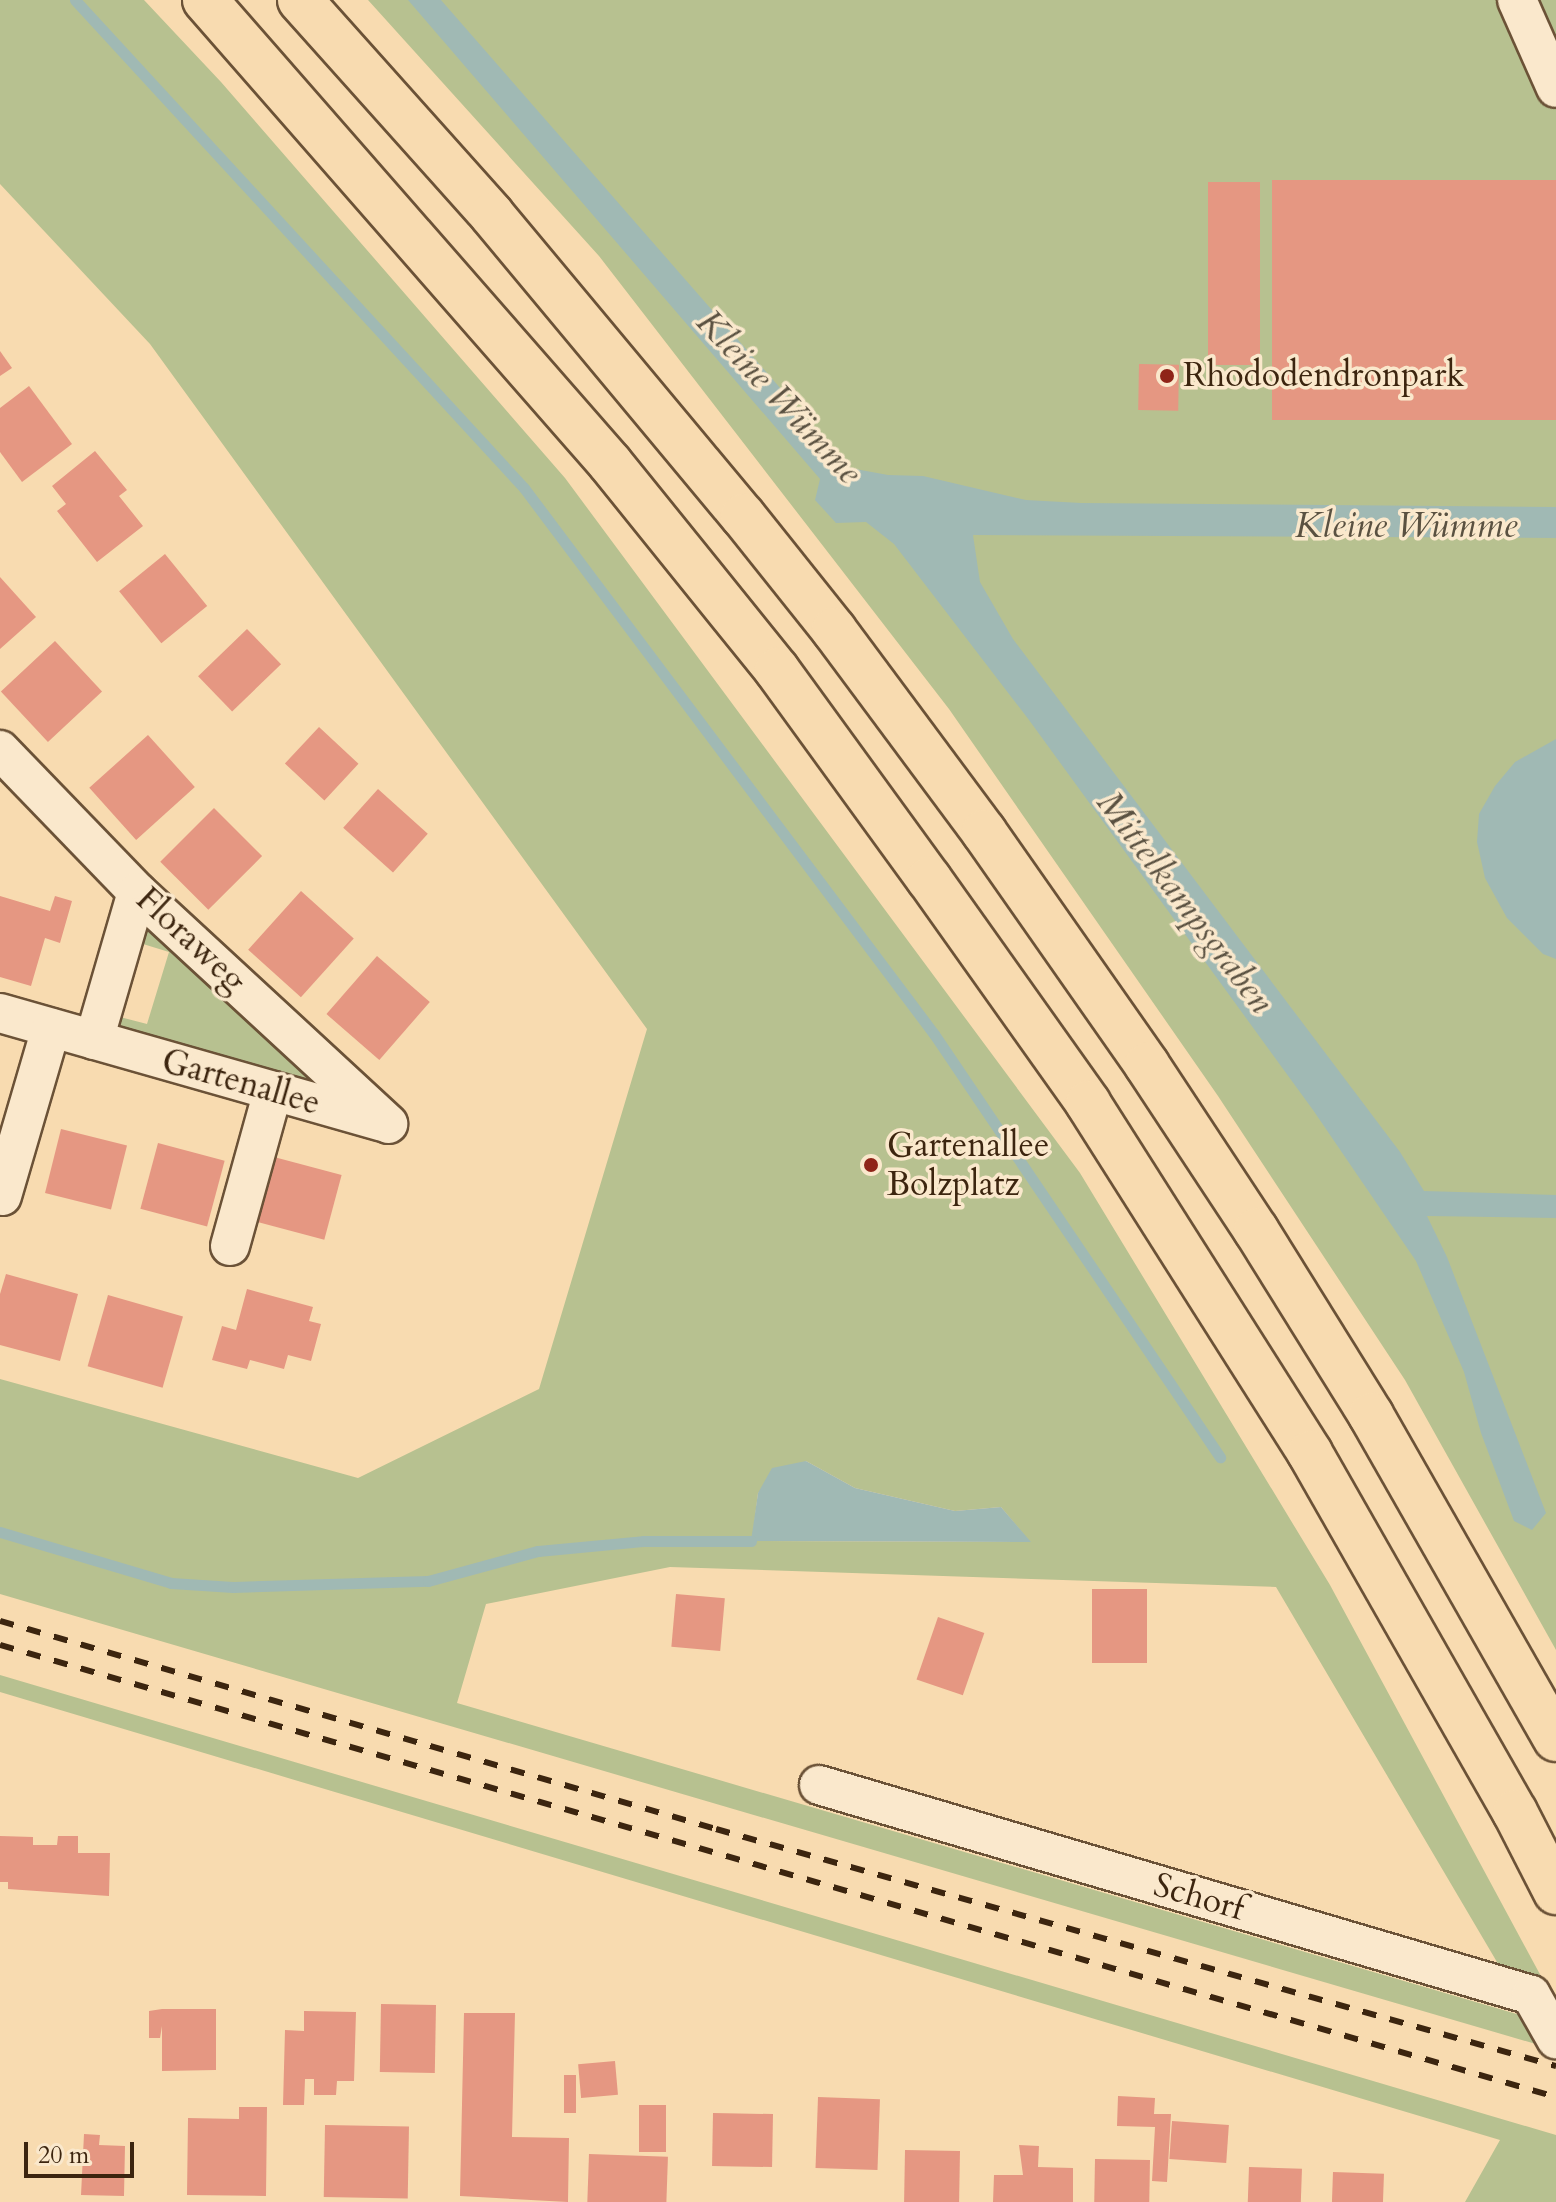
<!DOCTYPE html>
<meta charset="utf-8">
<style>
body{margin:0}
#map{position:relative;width:1556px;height:2202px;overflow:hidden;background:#f8dbb0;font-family:Cardo,serif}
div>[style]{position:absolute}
.green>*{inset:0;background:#b7c190}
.water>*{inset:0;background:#a0b9b4}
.stream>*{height:11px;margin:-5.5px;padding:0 5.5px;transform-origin:5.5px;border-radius:5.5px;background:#a0b9b4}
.building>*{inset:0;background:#e59782;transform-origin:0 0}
.roads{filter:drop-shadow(2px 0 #6b5237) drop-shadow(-2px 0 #6b5237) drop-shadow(0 2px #6b5237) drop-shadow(0 -2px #6b5237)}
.minor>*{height:38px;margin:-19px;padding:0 19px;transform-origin:19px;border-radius:19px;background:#fae8cc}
.highway>*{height:44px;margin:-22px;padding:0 22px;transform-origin:22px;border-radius:22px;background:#f8dbb0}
.rail>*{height:6px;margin-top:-3px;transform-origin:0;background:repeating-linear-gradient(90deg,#3c250f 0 14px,transparent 0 28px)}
.dots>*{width:22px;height:22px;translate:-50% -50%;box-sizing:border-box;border:4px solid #fae8cc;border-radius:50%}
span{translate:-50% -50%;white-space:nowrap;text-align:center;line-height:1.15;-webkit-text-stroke:7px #fae8cc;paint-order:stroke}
.poi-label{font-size:34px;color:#3c250f}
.left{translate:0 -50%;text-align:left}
.street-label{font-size:34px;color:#3c250f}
.water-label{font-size:36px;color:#5a5141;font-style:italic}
.scale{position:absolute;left:24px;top:2142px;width:110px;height:36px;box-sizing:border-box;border:4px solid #3c250f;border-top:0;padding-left:10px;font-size:24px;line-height:28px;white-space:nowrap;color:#3c250f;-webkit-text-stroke:6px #fae8cc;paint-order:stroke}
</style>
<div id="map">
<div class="green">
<div style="clip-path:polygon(evenodd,0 0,144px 0,221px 82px,565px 478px,1080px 1173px,1330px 1585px,1556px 2004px,1556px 2050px,0 1594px,0 1379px,358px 1478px,539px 1389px,647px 1029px,150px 344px,0 184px,0 0,806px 1461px,855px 1488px,955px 1511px,1001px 1507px,1030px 1542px,752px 1541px,758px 1493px,806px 1461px,0 0,670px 1567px,1276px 1587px,1530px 2018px,457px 1703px,486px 1604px,670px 1567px)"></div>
<div style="clip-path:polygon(368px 0,1556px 0,1556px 1650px,1405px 1380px,1218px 1096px,949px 709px,599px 256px)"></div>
<div style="clip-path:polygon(148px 925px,343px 1091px,122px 1031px,120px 1017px,147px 1024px,169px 952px,143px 944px)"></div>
<div style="clip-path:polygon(0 1675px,1556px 2135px,1556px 2202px,1465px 2202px,1500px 2140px,0 1692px)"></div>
</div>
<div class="water">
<div style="clip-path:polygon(408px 0,441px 0,850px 468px,888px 475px,923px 476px,1026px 500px,1081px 503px,1556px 507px,1556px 538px,973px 535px,980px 582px,1013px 639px,1400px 1152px,1424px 1191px,1556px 1195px,1556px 1218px,1427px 1216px,1447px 1257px,1546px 1513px,1532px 1530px,1514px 1521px,1481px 1433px,1464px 1372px,1416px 1261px,1313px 1110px,1029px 720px,894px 544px,866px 522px,836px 523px,815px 500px,820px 479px)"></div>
<div style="clip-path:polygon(1556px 739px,1556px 959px,1543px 954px,1507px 918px,1485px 878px,1477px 842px,1479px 814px,1495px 786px,1515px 762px)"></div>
<div style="clip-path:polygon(806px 1461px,855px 1488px,955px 1511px,1001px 1507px,1031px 1542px,751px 1541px,758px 1493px,772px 1468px)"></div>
</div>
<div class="stream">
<div style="left:75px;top:0;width:663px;rotate:47.38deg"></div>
<div style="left:524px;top:488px;width:683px;rotate:53.1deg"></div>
<div style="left:934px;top:1034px;width:511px;rotate:55.94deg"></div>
<div style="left:0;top:1532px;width:178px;rotate:16.6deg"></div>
<div style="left:171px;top:1583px;width:62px;rotate:3.7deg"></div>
<div style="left:233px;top:1587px;width:195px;rotate:-1.8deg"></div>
<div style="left:428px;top:1581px;width:114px;rotate:-15.3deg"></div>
<div style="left:538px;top:1551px;width:105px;rotate:-5.4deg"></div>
<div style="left:643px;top:1541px;width:108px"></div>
</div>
<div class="building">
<div style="left:1272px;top:180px;width:284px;height:240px"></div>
<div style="left:1208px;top:182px;width:52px;height:183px"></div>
<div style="clip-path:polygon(0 351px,12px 368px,0 376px)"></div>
<div style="left:1139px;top:364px;width:40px;height:46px;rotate:1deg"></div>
<div style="clip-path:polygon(29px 386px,72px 444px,22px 482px,0 452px,0 408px)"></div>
<div style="clip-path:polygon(95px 451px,127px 490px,119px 496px,143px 526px,97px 562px,57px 511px,66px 504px,52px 486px)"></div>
<div style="left:165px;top:554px;width:67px;height:59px;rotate:51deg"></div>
<div style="clip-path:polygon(0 577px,36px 617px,0 649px)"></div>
<div style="left:247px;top:629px;width:49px;height:68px;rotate:46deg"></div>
<div style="left:55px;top:641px;width:69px;height:74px;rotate:47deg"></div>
<div style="left:319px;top:727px;width:54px;height:50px;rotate:43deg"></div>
<div style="left:148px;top:735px;width:70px;height:79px;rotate:48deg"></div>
<div style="left:378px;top:789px;width:67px;height:52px;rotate:42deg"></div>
<div style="left:214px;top:808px;width:68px;height:76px;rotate:45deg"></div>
<div style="left:301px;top:891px;width:71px;height:79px;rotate:42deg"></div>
<div style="clip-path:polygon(0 896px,50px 911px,55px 896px,72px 901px,60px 943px,45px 938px,31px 986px,0 977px)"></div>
<div style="left:377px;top:956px;width:70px;height:77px;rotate:41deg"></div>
<div style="left:61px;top:1129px;width:68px;height:66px;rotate:14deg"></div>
<div style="left:158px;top:1143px;width:69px;height:68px;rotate:15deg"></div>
<div style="left:274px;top:1157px;width:70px;height:67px;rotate:15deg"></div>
<div style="clip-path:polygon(6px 1274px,78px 1294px,60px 1361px,0 1345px,0 1294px)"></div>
<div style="clip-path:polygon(247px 1289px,313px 1307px,309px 1321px,321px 1324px,311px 1361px,288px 1355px,284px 1369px,250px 1360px,247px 1369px,212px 1360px,222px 1326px,236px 1330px)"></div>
<div style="left:108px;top:1295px;width:78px;height:74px;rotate:16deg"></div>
<div style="left:1092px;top:1589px;width:55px;height:74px"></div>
<div style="left:676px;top:1594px;width:49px;height:53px;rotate:5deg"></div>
<div style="left:938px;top:1617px;width:49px;height:66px;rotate:19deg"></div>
<div style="clip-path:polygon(0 1836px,33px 1837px,33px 1845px,57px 1845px,58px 1836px,78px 1836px,78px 1853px,110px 1853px,109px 1896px,8px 1889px,8px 1882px,0 1882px)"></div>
<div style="left:381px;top:2004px;width:55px;height:68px;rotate:1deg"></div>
<div style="clip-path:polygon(162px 2009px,216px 2009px,216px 2070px,162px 2071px,162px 2026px,160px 2038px,149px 2038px,149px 2011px)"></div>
<div style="clip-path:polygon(304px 2011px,356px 2012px,354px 2081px,337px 2081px,336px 2095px,314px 2095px,314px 2079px,305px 2079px,304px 2105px,283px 2105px,285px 2030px,304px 2031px)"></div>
<div style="clip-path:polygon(464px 2013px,515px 2013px,512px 2137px,569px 2138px,568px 2202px,460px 2196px)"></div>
<div style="left:615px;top:2061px;width:34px;height:37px;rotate:85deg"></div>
<div style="left:564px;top:2075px;width:12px;height:38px"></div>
<div style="clip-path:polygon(1118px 2096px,1155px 2098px,1154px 2114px,1171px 2114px,1167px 2182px,1152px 2181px,1155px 2127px,1117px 2126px)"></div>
<div style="left:818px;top:2097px;width:62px;height:71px;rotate:2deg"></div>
<div style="left:639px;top:2105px;width:27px;height:47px"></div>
<div style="clip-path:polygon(239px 2107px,267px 2107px,266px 2196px,187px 2195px,188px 2118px,239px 2119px)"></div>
<div style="left:713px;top:2113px;width:60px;height:53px;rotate:1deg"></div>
<div style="left:1172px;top:2121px;width:57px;height:38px;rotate:4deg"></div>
<div style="left:325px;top:2125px;width:84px;height:72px;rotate:1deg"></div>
<div style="clip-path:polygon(84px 2134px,100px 2135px,99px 2145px,125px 2146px,124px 2196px,81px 2195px)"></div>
<div style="clip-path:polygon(1019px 2145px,1039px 2146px,1038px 2167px,1073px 2168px,1073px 2202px,993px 2202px,994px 2175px,1023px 2175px)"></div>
<div style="left:905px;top:2150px;width:55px;height:52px;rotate:1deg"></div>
<div style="left:589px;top:2154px;width:79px;height:48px;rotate:2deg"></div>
<div style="left:1095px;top:2159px;width:55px;height:43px;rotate:1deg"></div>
<div style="left:1249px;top:2167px;width:53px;height:35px;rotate:2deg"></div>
<div style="left:1333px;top:2172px;width:51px;height:30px;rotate:2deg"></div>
</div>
<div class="roads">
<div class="minor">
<div style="left:1517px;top:0;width:96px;rotate:66.1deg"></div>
<div style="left:0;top:750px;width:197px;rotate:46deg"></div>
<div style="left:137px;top:892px;width:342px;rotate:42.7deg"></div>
<div style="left:0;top:1013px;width:397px;rotate:15.9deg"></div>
<div style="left:94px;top:1040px;width:154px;rotate:-73.8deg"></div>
<div style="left:2px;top:1196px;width:175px;rotate:-73.7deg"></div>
<div style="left:230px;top:1246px;width:161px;rotate:-74.5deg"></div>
<div style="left:819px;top:1785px;width:742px;rotate:16.43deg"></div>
<div style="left:1531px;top:1995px;width:51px;rotate:60.4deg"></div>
</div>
<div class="highway">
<div style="left:205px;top:0;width:615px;rotate:48.82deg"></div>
<div style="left:610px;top:463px;width:266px;rotate:51.1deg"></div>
<div style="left:777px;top:670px;width:258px;rotate:54deg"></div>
<div style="left:929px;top:879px;width:275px;rotate:54.6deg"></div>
<div style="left:1088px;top:1103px;width:414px;rotate:57.6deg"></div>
<div style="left:1310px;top:1453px;width:413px;rotate:60.3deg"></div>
<div style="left:1515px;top:1812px;width:90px;rotate:62.9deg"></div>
<div style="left:300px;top:0;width:288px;rotate:48.2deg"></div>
<div style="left:492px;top:215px;width:392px;rotate:50.2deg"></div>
<div style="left:743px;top:516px;width:146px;rotate:51.4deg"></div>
<div style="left:834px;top:630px;width:252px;rotate:53.4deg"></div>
<div style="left:984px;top:832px;width:284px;rotate:55deg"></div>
<div style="left:1147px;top:1065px;width:198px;rotate:56.6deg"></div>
<div style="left:1256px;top:1230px;width:218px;rotate:58.1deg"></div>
<div style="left:1371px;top:1415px;width:373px;rotate:60.3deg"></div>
</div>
</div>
<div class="rail">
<div style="left:0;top:1621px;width:746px;rotate:16.2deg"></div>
<div style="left:716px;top:1829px;width:873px;rotate:15.76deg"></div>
<div style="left:0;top:1645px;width:1620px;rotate:16.2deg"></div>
</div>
<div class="dots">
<div style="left:1167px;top:376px;background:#8f2418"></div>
<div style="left:871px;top:1165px;background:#8f2418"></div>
</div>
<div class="poi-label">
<span class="left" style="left:1183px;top:376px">Rhododendronpark</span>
<span class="left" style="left:887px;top:1165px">Gartenallee<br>Bolzplatz</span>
</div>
<div class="street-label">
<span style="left:191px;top:940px;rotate:43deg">Floraweg</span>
<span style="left:241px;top:1082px;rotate:16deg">Gartenallee</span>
<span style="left:1199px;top:1897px;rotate:16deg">Schorf</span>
</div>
<div class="water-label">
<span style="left:779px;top:397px;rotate:47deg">Kleine Wümme</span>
<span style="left:1406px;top:526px">Kleine Wümme</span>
<span style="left:1185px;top:902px;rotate:53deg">Mittelkampsgraben</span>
</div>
<div class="scale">20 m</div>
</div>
